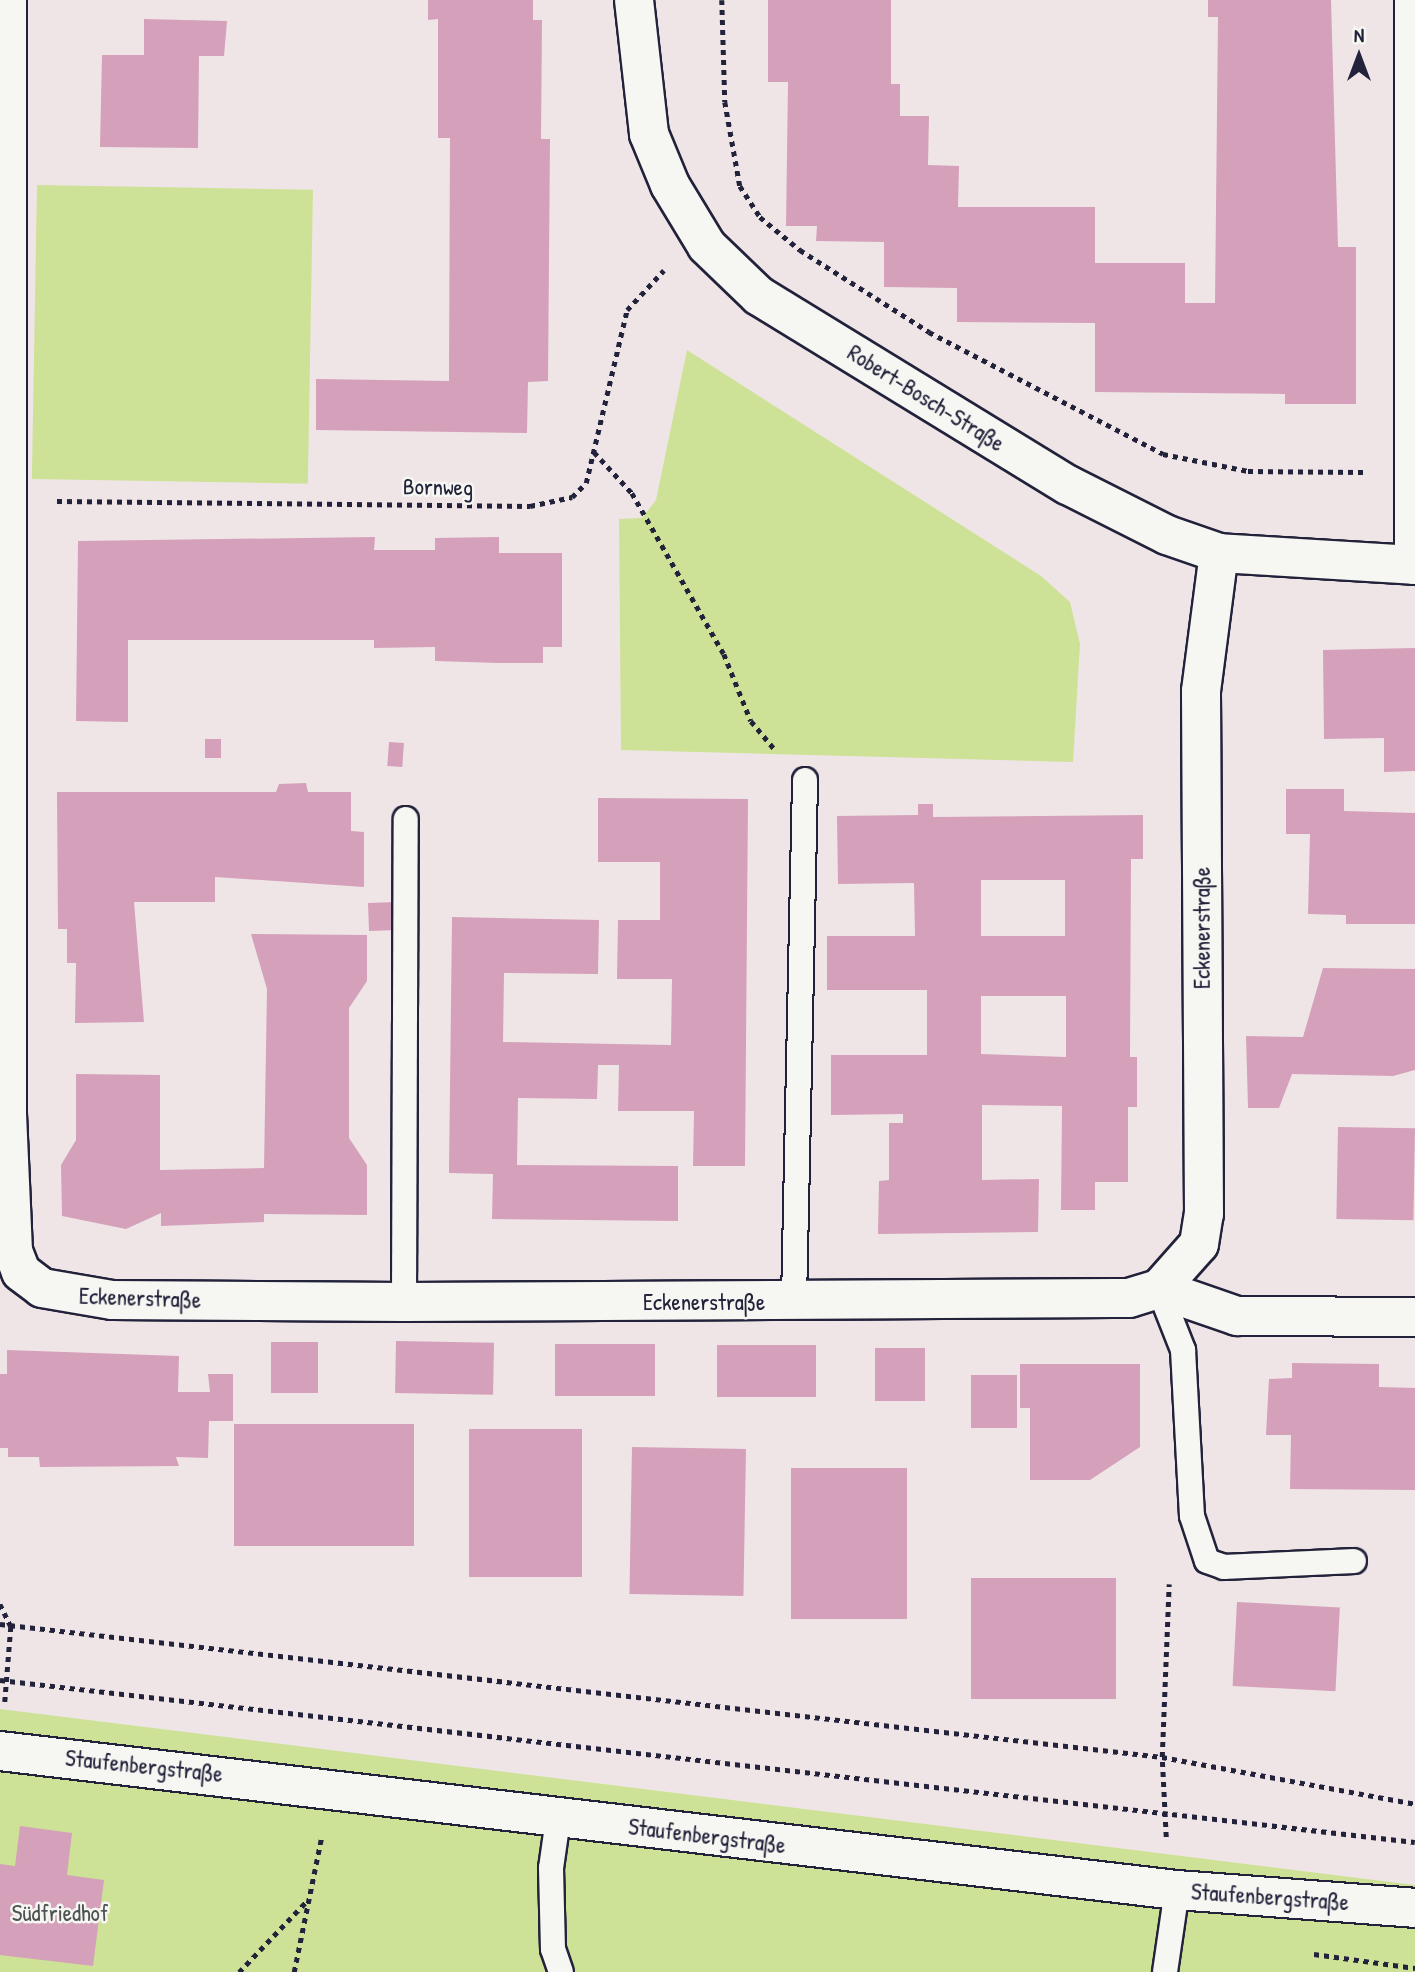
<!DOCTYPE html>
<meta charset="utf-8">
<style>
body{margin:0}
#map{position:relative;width:1415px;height:1972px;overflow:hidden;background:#efe5e7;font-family:"Patrick Hand",sans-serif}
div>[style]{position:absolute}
.green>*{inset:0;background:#cde297;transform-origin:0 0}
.building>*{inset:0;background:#d5a0b9;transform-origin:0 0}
.path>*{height:4.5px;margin-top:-2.25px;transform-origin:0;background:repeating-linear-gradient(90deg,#22223b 0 5px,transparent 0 10px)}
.roads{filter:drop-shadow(2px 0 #22223b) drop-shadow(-2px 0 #22223b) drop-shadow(0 2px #22223b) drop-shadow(0 -2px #22223b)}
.service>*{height:24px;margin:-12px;padding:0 12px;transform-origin:12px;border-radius:12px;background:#f6f6f2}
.minor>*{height:38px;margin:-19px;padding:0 19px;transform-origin:19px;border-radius:19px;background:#f6f6f2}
.tertiary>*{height:38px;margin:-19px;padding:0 19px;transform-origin:19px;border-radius:19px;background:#f6f6f2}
span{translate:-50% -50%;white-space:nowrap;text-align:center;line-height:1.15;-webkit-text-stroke:5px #f6f6f2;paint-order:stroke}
.street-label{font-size:23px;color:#22223b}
.park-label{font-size:23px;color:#4d5252}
.north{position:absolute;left:1324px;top:21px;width:70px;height:70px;-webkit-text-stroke:5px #f6f6f2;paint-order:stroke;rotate:0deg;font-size:19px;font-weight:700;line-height:28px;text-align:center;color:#22223b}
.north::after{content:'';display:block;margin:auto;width:24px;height:32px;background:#22223b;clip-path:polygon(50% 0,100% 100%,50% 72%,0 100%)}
</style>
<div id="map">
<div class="green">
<div style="left:37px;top:185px;width:276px;height:294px;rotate:1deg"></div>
<div style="clip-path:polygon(687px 350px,1041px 576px,1070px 602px,1080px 644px,1073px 762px,621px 750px,619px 519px,642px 518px,656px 500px)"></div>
<div style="clip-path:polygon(0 1709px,1415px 1885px,1415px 1972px,0 1972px)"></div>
</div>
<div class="building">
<div style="clip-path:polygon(428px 0,533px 0,533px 20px,542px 20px,541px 139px,550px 139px,548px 381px,528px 382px,527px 433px,316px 430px,316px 379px,449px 381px,450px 138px,438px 138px,438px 19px,428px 20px)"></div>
<div style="clip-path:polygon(768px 0,891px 0,891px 84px,900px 84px,900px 116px,929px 116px,928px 165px,959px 166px,958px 207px,1095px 207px,1095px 263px,1185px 263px,1185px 303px,1215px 303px,1218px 17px,1208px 17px,1208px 0,1331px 0,1338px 247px,1356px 247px,1356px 404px,1285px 404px,1285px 394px,1095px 392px,1095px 323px,957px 322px,957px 288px,884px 287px,884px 242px,816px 241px,817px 226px,786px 226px,788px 82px,768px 82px)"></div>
<div style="clip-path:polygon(144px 19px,227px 21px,224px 56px,199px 56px,198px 148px,100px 147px,102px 55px,144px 55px)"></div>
<div style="clip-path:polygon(375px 537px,374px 550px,435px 550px,435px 538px,499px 537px,499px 553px,562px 553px,562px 647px,543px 647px,543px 663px,499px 663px,435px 661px,435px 647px,374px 648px,374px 640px,128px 640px,128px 722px,76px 721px,78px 541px)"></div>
<div style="clip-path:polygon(1415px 648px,1415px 771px,1384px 772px,1384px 738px,1324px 739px,1323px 650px)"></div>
<div style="left:205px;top:739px;width:16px;height:19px"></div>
<div style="left:389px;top:742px;width:15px;height:24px;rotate:4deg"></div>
<div style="clip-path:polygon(306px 783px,308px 792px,351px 792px,351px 831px,364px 832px,364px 887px,215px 877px,215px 902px,134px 902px,144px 1022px,75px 1023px,76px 963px,67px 963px,67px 929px,58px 929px,57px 792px,276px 792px,279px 784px)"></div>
<div style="clip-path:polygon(1286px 789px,1344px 789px,1344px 811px,1415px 813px,1415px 924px,1346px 924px,1346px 915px,1308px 914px,1310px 834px,1286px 834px)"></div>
<div style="clip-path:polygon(598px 798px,748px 799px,745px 1166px,693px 1166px,694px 1111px,618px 1111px,619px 1065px,598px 1065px,597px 1099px,518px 1098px,517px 1165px,678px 1166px,678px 1221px,492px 1219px,493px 1174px,449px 1173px,452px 917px,599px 920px,598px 974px,504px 973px,503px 1042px,671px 1045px,672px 979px,617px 979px,618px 920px,660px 920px,660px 862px,598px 862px)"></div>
<div style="clip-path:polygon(evenodd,918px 804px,933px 804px,933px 817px,1143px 815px,1143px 859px,1131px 859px,1130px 1057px,1137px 1057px,1137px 1107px,1128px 1107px,1128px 1182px,1095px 1182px,1095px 1210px,1061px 1210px,1062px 1106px,982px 1105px,982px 1180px,1039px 1179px,1038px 1232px,878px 1234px,879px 1181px,889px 1180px,889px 1123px,903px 1123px,903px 1114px,831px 1115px,831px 1055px,927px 1055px,927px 990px,827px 990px,827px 936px,915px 936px,914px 883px,838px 884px,837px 816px,918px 815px,918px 804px,981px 880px,1065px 880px,1065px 936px,981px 936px,981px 880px,918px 804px,981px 996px,1066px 996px,1066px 1057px,981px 1054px,981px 996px)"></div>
<div style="left:397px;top:902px;width:28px;height:29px;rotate:88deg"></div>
<div style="clip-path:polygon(251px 934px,367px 935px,367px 981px,349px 1008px,349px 1138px,367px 1165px,367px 1215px,264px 1214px,264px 1222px,161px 1226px,161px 1213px,126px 1229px,62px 1216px,61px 1165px,76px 1140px,76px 1074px,160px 1075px,160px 1170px,264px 1168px,267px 989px)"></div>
<div style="clip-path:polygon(1323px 968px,1415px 969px,1415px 1070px,1393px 1076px,1292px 1074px,1279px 1108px,1248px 1108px,1246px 1036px,1303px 1037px)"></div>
<div style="left:1338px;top:1127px;width:77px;height:92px;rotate:1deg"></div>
<div style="left:396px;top:1341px;width:98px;height:52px;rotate:1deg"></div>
<div style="left:271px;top:1342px;width:47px;height:51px"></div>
<div style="left:555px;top:1344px;width:100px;height:52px"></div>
<div style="left:717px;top:1345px;width:99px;height:52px"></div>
<div style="left:875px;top:1348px;width:50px;height:53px"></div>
<div style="clip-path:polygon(7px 1350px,179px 1356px,178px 1392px,210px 1392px,208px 1374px,233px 1374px,233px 1421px,209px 1421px,208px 1458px,176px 1457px,179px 1466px,40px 1467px,39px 1457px,8px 1457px,8px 1448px,0 1448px,0 1374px,7px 1374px)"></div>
<div style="clip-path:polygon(1292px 1363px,1379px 1364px,1379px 1387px,1415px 1388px,1415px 1490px,1290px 1489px,1291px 1435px,1266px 1435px,1269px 1379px,1292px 1378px)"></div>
<div style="clip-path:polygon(1020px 1364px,1140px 1364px,1140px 1447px,1090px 1480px,1030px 1480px,1030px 1408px,1020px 1408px)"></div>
<div style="left:971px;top:1375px;width:46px;height:53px"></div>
<div style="left:414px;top:1424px;width:122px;height:180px;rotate:90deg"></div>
<div style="left:469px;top:1429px;width:113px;height:148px"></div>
<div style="left:632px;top:1447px;width:114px;height:147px;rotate:1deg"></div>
<div style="left:791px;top:1468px;width:116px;height:151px"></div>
<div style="left:1116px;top:1578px;width:121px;height:145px;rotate:90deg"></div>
<div style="left:1237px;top:1602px;width:103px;height:84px;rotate:3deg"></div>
<div style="clip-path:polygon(20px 1826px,72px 1833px,67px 1875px,104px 1880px,93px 1966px,0 1955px,0 1864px,15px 1866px)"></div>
</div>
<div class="path">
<div style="left:722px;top:0;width:102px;rotate:88.3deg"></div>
<div style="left:725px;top:102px;width:85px;rotate:79.9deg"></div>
<div style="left:740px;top:186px;width:37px;rotate:57deg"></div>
<div style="left:760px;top:217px;width:52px;rotate:39.5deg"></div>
<div style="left:800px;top:250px;width:153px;rotate:32.4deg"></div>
<div style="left:929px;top:332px;width:264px;rotate:27.5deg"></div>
<div style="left:1163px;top:454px;width:87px;rotate:11.3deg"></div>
<div style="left:1248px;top:471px;width:115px;rotate:0.5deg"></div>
<div style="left:594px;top:452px;width:56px;rotate:47.2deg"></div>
<div style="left:632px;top:493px;width:185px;rotate:60.3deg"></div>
<div style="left:724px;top:654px;width:72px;rotate:68.1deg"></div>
<div style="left:751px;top:721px;width:38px;rotate:50deg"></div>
<div style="left:57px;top:501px;width:473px;rotate:0.6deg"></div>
<div style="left:530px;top:506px;width:43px;rotate:-12.1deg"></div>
<div style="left:572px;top:497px;width:20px;rotate:-45deg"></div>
<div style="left:586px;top:483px;width:178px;rotate:-76.7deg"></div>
<div style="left:627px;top:310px;width:54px;rotate:-47.2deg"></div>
<div style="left:0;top:1604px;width:25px;rotate:64deg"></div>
<div style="left:11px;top:1627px;width:75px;rotate:94.6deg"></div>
<div style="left:0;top:1624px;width:1170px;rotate:6.53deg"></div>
<div style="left:1162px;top:1757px;width:257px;rotate:10.5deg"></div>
<div style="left:0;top:1680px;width:1424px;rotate:6.53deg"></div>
<div style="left:1166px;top:1837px;width:80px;rotate:-92.9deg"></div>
<div style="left:1162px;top:1757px;width:173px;rotate:-87.7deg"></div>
<div style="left:1314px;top:1954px;width:102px;rotate:7.9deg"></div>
<div style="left:239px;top:1972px;width:97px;rotate:-46.3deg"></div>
<div style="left:294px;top:1972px;width:136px;rotate:-78.5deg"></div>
</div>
<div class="roads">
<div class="service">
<div style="left:1159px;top:1289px;width:66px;rotate:68.5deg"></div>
<div style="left:1183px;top:1350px;width:166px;rotate:86.9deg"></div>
<div style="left:1192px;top:1516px;width:47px;rotate:71.6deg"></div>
<div style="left:1207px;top:1561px;width:18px;rotate:19deg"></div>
<div style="left:1224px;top:1567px;width:130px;rotate:-2.6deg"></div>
<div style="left:404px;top:1302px;width:483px;rotate:-89.8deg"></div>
<div style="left:794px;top:1302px;width:522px;rotate:-88.79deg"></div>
<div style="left:558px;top:1819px;width:49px;rotate:98.1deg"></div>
<div style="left:551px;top:1868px;width:81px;rotate:88.6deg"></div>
<div style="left:553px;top:1949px;width:24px;rotate:71deg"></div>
<div style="left:1165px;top:1972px;width:83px;rotate:-81.7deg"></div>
</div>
<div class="minor">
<div style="left:7px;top:0;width:1114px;rotate:90deg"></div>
<div style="left:7px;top:1114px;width:137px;rotate:87.5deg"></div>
<div style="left:13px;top:1251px;width:22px;rotate:69deg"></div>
<div style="left:21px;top:1272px;width:26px;rotate:37deg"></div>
<div style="left:42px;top:1288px;width:71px;rotate:9.7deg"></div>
<div style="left:112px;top:1300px;width:292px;rotate:0.4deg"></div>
<div style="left:404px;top:1302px;width:725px;rotate:-0.32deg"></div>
<div style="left:1129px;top:1298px;width:31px;rotate:-17deg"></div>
<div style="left:1159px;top:1289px;width:60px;rotate:-48.4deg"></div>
<div style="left:1199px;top:1244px;width:30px;rotate:-81deg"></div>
<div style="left:1204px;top:1214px;width:523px;rotate:-90.33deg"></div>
<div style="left:1201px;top:691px;width:139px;rotate:-82.6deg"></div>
<div style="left:634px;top:0;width:135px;rotate:83.6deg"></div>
<div style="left:649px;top:134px;width:55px;rotate:67.6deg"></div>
<div style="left:670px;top:185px;width:71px;rotate:58.8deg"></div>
<div style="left:707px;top:246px;width:72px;rotate:43.9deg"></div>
<div style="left:759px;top:296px;width:362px;rotate:31.5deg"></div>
<div style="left:1068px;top:485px;width:111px;rotate:26.8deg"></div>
<div style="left:1167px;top:535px;width:55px;rotate:19.1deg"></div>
<div style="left:1219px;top:553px;width:196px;rotate:3.5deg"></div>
<div style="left:1414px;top:0;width:565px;rotate:90deg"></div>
<div style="left:1159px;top:1289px;width:83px;rotate:19.1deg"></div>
<div style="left:1237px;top:1316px;width:178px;rotate:0.3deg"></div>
</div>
<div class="tertiary">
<div style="left:0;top:1751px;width:1185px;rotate:6.74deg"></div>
<div style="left:1177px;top:1890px;width:239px;rotate:4.3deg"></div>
</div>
</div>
<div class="street-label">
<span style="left:926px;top:398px;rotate:32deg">Robert-Bosch-Straße</span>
<span style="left:438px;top:487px;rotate:1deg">Bornweg</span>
<span style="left:1202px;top:928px;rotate:-90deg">Eckenerstraße</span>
<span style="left:140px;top:1298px;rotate:2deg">Eckenerstraße</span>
<span style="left:704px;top:1302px">Eckenerstraße</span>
<span style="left:144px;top:1766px;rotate:6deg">Staufenbergstraße</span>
<span style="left:707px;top:1836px;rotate:7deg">Staufenbergstraße</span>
<span style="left:1270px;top:1897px;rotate:4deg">Staufenbergstraße</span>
</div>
<div class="park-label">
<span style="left:60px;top:1913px">Südfriedhof</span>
</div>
<div class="north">N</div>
</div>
